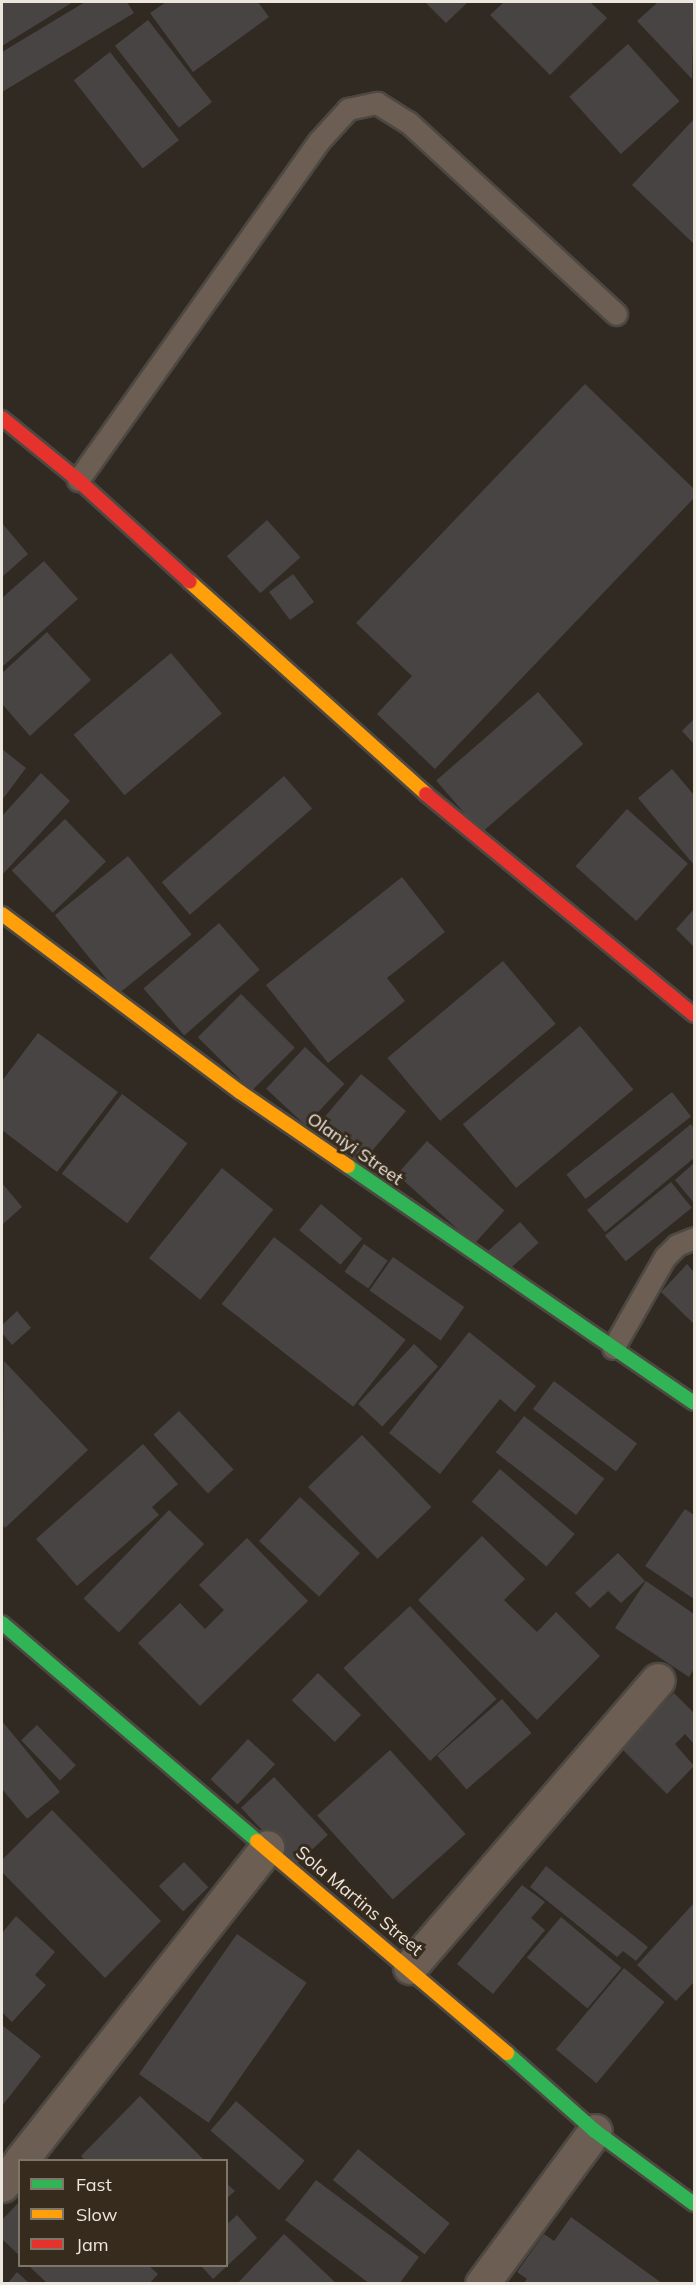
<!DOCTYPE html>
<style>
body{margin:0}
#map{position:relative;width:696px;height:2285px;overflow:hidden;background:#302a23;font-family:Mulish,sans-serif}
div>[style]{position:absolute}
.building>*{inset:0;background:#484443;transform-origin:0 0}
.roads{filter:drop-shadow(2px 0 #4d4842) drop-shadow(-2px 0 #4d4842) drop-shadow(0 2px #4d4842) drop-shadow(0 -2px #4d4842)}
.lane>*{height:21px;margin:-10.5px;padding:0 10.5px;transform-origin:10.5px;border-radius:10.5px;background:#6c5e53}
.street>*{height:33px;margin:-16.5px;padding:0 16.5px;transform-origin:16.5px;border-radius:16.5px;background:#6c5e53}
.fast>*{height:14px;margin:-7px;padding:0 7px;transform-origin:7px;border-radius:7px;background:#30b455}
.slow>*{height:14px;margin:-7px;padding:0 7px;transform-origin:7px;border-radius:7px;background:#ff9f0a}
.jam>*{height:14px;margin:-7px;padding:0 7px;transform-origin:7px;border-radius:7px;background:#e5322d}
span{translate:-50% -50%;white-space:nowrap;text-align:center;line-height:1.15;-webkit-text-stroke:6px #362b1d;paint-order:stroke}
.street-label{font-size:18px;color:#ede6dd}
.frame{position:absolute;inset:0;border:3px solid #ede6dd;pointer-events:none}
.legend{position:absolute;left:18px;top:2159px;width:210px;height:108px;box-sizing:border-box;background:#362b1d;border:2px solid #7f766a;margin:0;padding:8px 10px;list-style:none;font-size:18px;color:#ede6dd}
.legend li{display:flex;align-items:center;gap:12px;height:30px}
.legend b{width:30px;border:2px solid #7f766a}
</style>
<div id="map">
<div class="building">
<div style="clip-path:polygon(2px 2px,73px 2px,2px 46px)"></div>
<div style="clip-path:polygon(85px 2px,127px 2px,134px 13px,2px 92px,2px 52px)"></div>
<div style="clip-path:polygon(166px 2px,258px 2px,269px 17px,193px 72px,150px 13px)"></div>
<div style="clip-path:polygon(425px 2px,468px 2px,446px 23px)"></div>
<div style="clip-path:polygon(504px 2px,590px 2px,607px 18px,550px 75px,490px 15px)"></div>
<div style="clip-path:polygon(658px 2px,694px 2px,692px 79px,637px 21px)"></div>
<div style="left:148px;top:20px;width:104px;height:42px;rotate:52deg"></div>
<div style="left:628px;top:44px;width:77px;height:79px;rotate:48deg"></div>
<div style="left:110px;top:52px;width:112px;height:46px;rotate:52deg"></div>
<div style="clip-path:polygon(694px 119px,694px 244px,632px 185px)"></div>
<div style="clip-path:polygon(585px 384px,694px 489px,694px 498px,435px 769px,377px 714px,412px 676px,356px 623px)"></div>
<div style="left:267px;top:520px;width:50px;height:54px;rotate:48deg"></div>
<div style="clip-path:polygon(2px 523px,28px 554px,2px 577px)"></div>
<div style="clip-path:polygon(44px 561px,78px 599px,2px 667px,2px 598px)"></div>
<div style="left:293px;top:574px;width:35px;height:30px;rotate:53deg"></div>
<div style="clip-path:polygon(47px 632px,91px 680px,30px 736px,2px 704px,2px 673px)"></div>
<div style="left:171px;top:653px;width:79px;height:127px;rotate:50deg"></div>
<div style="left:538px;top:692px;width:69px;height:135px;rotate:49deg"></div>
<div style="clip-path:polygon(694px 719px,694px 744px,682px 731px)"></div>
<div style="clip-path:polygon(2px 749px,26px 768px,2px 800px)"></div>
<div style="clip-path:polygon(672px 769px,694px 795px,694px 865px,638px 798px)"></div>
<div style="clip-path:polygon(41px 773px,70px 801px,2px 875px,2px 816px)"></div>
<div style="left:284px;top:776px;width:43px;height:162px;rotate:49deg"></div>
<div style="left:627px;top:809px;width:82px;height:77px;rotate:42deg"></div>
<div style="left:65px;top:819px;width:59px;height:74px;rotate:46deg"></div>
<div style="left:128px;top:856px;width:101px;height:94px;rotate:51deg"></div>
<div style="clip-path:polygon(402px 877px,445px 932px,387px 978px,405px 1001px,328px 1063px,266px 985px)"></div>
<div style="clip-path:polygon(694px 909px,694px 947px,676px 929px)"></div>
<div style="left:219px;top:923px;width:62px;height:100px;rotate:49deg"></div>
<div style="left:503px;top:961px;width:82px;height:151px;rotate:50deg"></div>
<div style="left:241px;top:994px;width:76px;height:61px;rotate:45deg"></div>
<div style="left:580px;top:1026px;width:83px;height:153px;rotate:50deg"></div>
<div style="clip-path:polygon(38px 1033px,118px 1092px,57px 1172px,2px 1130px,2px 1081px)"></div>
<div style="left:305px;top:1047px;width:54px;height:57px;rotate:43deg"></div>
<div style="clip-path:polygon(361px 1074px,406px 1111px,360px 1165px,325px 1136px,332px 1126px,323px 1119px)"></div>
<div style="left:672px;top:1092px;width:31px;height:134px;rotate:52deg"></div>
<div style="left:122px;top:1094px;width:82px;height:100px;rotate:37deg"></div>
<div style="clip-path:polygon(691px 1124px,694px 1129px,694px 1158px,605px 1232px,587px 1210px)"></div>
<div style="left:427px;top:1141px;width:104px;height:45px;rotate:42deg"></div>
<div style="clip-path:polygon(694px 1163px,694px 1203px,675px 1180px)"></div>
<div style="left:222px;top:1168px;width:66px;height:116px;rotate:39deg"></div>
<div style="left:671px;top:1182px;width:33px;height:85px;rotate:51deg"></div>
<div style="clip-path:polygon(2px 1183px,22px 1207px,2px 1225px)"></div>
<div style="left:321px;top:1204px;width:54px;height:34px;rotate:40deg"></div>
<div style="left:520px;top:1222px;width:28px;height:44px;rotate:48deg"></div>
<div style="left:274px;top:1237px;width:167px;height:85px;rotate:38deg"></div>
<div style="left:364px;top:1244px;width:29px;height:34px;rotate:35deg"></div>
<div style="left:393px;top:1257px;width:87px;height:41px;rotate:35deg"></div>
<div style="clip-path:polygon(687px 1264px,694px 1272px,694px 1324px,661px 1292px)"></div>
<div style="clip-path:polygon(17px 1311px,31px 1328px,12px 1345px,2px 1333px,2px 1325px)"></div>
<div style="clip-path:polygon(469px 1332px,536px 1386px,515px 1412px,500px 1399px,440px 1474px,389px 1433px)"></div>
<div style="left:414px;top:1344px;width:33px;height:82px;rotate:43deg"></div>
<div style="clip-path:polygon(4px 1361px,88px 1450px,5px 1528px,2px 1524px)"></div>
<div style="left:554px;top:1381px;width:104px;height:35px;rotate:37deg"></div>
<div style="left:179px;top:1411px;width:80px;height:35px;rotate:47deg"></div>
<div style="left:524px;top:1416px;width:102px;height:46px;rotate:38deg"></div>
<div style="left:362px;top:1435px;width:100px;height:75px;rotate:46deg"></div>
<div style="clip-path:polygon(143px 1444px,178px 1484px,152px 1507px,159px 1515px,77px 1586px,36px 1539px)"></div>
<div style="left:500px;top:1469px;width:99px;height:43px;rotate:41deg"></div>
<div style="left:300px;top:1497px;width:82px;height:60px;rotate:43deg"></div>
<div style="clip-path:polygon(685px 1509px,694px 1515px,694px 1599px,645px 1566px)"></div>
<div style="left:169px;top:1510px;width:49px;height:123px;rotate:44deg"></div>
<div style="clip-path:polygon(482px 1536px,525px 1579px,504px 1600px,537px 1632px,556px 1612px,600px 1656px,537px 1720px,418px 1600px)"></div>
<div style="clip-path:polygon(247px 1538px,308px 1601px,200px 1706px,138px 1643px,180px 1603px,205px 1629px,224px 1610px,199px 1585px)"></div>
<div style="clip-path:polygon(618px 1553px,645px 1581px,621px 1603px,608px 1591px,590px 1608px,575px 1593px)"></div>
<div style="clip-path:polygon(646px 1581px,694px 1614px,694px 1669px,689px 1677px,615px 1628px)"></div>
<div style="left:410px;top:1606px;width:127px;height:91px;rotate:47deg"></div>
<div style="left:318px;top:1673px;width:60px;height:38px;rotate:44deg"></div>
<div style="clip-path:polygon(674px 1693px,694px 1713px,694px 1744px,685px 1734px,675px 1744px,694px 1766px,667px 1794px,620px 1747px)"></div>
<div style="left:502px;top:1699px;width:45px;height:86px;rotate:49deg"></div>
<div style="clip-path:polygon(2px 1721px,60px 1792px,27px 1819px,2px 1789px)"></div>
<div style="left:37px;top:1725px;width:56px;height:22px;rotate:46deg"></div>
<div style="left:248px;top:1739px;width:37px;height:55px;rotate:43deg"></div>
<div style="left:390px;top:1750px;width:113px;height:98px;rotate:48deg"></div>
<div style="left:274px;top:1777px;width:79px;height:45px;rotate:47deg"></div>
<div style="clip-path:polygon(52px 1810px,161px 1921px,105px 1978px,2px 1872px,2px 1860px)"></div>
<div style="left:184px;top:1862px;width:35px;height:35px;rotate:46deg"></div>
<div style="clip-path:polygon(546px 1866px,648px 1947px,636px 1961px,623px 1951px,617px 1957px,530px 1887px)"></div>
<div style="clip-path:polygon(522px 1885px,545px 1902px,531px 1918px,545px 1930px,493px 1994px,457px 1964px)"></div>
<div style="clip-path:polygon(694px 1903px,694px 1982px,676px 2001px,637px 1965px)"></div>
<div style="clip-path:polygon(16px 1916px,55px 1952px,35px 1975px,46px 1985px,12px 2022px,2px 2012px,2px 1933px)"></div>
<div style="left:561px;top:1917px;width:79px;height:53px;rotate:40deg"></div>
<div style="left:237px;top:1934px;width:85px;height:171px;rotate:35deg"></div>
<div style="left:624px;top:1968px;width:53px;height:106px;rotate:40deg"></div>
<div style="clip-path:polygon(2px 2025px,41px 2056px,2px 2106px)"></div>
<div style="clip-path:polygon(140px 2096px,204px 2160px,85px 2160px,81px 2156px)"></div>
<div style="left:236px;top:2101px;width:91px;height:39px;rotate:41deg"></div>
<div style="left:358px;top:2149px;width:118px;height:40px;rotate:39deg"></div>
<div style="clip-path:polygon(316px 2180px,419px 2257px,399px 2284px,370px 2284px,285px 2220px)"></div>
<div style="clip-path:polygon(226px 2183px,235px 2191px,226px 2199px)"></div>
<div style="clip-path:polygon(20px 2201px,20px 2256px,2px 2239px,2px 2220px)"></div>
<div style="clip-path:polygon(237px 2215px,257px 2238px,213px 2279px,201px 2266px,226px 2266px,226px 2225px)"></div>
<div style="clip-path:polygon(571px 2217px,663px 2284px,523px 2284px,527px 2279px,517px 2272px,544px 2234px,554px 2241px)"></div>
<div style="clip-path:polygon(284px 2234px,337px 2284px,237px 2284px)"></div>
<div style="clip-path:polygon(29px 2266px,149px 2266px,158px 2274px,149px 2284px,48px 2284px)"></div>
<div style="clip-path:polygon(17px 2272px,30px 2284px,7px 2284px)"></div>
</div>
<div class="roads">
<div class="lane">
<div style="left:78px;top:480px;width:415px;rotate:-54.6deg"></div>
<div style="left:318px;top:142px;width:45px;rotate:-47.7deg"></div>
<div style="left:348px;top:109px;width:30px;rotate:-12deg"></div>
<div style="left:377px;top:103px;width:36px;rotate:32deg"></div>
<div style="left:408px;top:122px;width:283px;rotate:42.7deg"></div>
<div style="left:613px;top:1348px;width:105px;rotate:-60.3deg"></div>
<div style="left:665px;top:1257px;width:17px;rotate:-45deg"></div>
<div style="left:677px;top:1245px;width:18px;rotate:-22deg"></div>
</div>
<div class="street">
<div style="left:410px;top:1967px;width:379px;rotate:-49.2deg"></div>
<div style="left:21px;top:2160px;width:398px;rotate:-51.8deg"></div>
<div style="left:2px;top:2185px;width:29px;rotate:-52deg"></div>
<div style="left:482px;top:2284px;width:190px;rotate:-53.6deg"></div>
</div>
<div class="fast">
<div style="left:348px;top:1166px;width:419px;rotate:34.4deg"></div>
<div style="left:2px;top:1623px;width:335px;rotate:40.5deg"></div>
<div style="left:507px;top:2053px;width:118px;rotate:41.6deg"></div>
<div style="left:595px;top:2131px;width:123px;rotate:36.4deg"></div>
</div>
<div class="slow">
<div style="left:190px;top:582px;width:317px;rotate:41.9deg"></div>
<div style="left:2px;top:914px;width:297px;rotate:36.8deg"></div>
<div style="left:240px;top:1092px;width:131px;rotate:34.4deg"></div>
<div style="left:257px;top:1841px;width:328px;rotate:40.3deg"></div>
</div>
<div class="jam">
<div style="left:2px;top:418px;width:98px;rotate:39.2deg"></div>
<div style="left:78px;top:480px;width:151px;rotate:42.3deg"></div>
<div style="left:426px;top:794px;width:347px;rotate:39.5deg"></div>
</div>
</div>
<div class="street-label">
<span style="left:355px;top:1149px;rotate:35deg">Olaniyi Street</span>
<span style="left:359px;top:1901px;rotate:40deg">Sola Martins Street</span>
</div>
<div class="frame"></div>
<ul class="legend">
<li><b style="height:8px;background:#30b455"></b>Fast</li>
<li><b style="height:8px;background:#ff9f0a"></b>Slow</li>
<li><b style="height:8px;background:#e5322d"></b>Jam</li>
</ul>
</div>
